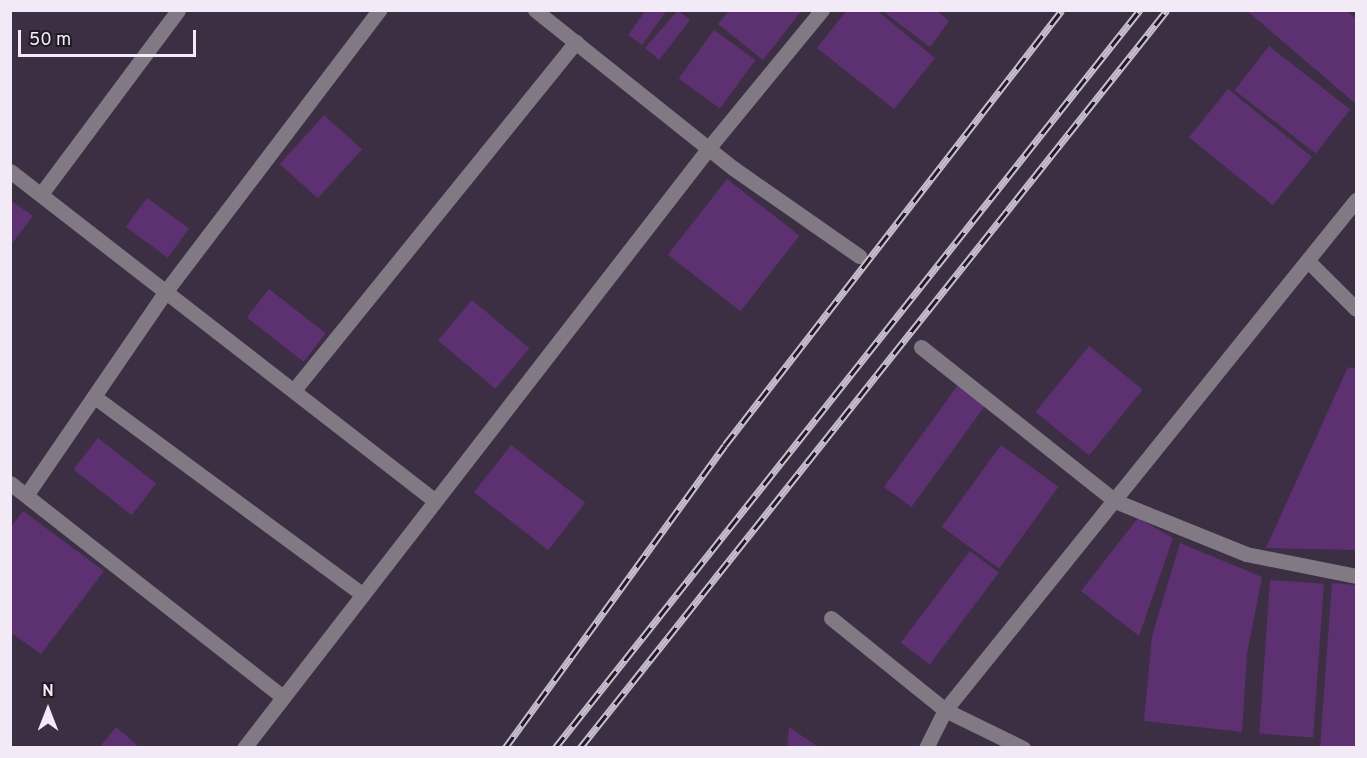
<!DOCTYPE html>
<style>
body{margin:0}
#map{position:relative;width:1367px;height:758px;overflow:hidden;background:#3c2f43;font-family:Overpass,sans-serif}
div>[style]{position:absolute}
.building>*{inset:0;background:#5d3072;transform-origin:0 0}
.minor>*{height:15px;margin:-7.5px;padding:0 7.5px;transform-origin:7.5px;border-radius:7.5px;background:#817a84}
.rail>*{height:7px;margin-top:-3.5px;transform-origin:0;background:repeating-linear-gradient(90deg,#201a23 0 14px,#c7becd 0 28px);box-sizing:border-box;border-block:2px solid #c7becd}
span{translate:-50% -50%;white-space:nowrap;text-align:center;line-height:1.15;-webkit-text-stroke:4.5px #201a23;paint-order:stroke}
.frame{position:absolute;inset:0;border:12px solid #f2eaf7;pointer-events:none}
.north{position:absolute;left:18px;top:680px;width:60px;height:60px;-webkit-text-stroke:4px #201a23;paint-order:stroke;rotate:0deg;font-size:16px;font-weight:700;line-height:24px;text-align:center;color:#f2eaf7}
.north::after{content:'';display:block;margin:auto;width:21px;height:27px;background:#f2eaf7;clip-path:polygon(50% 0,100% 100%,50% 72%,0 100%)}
.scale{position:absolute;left:18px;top:30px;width:178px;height:27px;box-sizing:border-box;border:3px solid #f2eaf7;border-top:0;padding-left:8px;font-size:18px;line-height:21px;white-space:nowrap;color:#f2eaf7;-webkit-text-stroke:4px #201a23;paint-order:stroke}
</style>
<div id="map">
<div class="building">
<div style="clip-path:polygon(646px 10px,667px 10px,642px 45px,628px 35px)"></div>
<div style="clip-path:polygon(678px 10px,690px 20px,659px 60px,645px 48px)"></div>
<div style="clip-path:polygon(729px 10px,802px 10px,763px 60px,718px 24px)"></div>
<div style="clip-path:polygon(847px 10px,876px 10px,935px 58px,894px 109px,817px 48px)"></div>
<div style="clip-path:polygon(881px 10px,936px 10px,949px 21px,930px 47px)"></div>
<div style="clip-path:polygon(1246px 10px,1346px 10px,1356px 19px,1356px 104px)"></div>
<div style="left:714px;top:30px;width:51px;height:60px;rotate:36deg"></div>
<div style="left:1269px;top:46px;width:103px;height:56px;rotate:38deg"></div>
<div style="left:1228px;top:89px;width:108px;height:62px;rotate:39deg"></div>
<div style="left:324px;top:115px;width:51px;height:66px;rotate:42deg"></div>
<div style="left:727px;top:179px;width:92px;height:96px;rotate:38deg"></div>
<div style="left:147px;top:198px;width:52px;height:36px;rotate:36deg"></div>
<div style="clip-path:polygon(10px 200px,33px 216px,10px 246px)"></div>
<div style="left:269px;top:289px;width:72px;height:36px;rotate:38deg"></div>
<div style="left:472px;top:300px;width:75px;height:53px;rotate:40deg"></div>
<div style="left:1089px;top:346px;width:69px;height:85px;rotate:39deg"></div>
<div style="clip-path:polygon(1348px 367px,1356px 369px,1356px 550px,1266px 548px)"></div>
<div style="left:958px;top:385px;width:34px;height:126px;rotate:36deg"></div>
<div style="left:98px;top:438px;width:74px;height:40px;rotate:38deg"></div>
<div style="left:511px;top:445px;width:94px;height:60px;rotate:38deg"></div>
<div style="left:1001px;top:445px;width:71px;height:101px;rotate:36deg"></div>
<div style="clip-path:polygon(23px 511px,104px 571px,41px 654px,10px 632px,10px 528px)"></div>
<div style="clip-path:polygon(1138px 518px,1173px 538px,1139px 636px,1081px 591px)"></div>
<div style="clip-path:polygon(1180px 543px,1262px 577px,1247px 654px,1242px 732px,1144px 721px,1152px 636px)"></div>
<div style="left:970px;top:551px;width:36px;height:115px;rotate:37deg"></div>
<div style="left:1270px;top:580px;width:54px;height:154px;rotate:4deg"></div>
<div style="clip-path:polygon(1332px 583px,1356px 585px,1356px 748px,1320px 748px)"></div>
<div style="clip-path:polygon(116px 727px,137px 745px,135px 748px,99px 748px)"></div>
<div style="clip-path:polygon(789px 727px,820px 748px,787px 748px)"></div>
</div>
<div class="minor">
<div style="left:535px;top:10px;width:253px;rotate:38.6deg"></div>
<div style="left:733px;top:168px;width:154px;rotate:34.9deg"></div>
<div style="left:10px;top:171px;width:537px;rotate:37.81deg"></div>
<div style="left:41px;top:194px;width:229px;rotate:-53.3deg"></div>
<div style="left:1309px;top:262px;width:66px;rotate:45deg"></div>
<div style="left:921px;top:347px;width:248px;rotate:38.4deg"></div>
<div style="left:1115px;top:501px;width:141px;rotate:22deg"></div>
<div style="left:1246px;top:554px;width:112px;rotate:11.3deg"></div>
<div style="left:294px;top:390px;width:448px;rotate:-51deg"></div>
<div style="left:96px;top:398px;width:330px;rotate:36.4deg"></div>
<div style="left:10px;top:483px;width:347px;rotate:38.1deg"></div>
<div style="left:27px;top:494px;width:246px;rotate:-55.6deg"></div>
<div style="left:166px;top:291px;width:353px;rotate:-52.8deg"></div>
<div style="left:831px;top:618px;width:146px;rotate:38.9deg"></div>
<div style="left:945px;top:710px;width:87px;rotate:26deg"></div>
<div style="left:244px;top:748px;width:763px;rotate:-52.24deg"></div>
<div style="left:711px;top:145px;width:175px;rotate:-50.6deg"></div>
<div style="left:926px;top:748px;width:42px;rotate:-63.4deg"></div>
<div style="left:945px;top:710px;width:655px;rotate:-51.14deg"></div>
</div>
<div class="rail">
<div style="left:505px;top:748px;width:374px;rotate:-54deg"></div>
<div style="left:725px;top:445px;width:550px;rotate:-52.23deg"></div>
<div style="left:555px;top:748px;width:942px;rotate:-51.6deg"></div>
<div style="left:580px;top:748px;width:943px;rotate:-51.5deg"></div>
</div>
<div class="frame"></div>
<div class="north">N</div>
<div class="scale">50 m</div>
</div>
